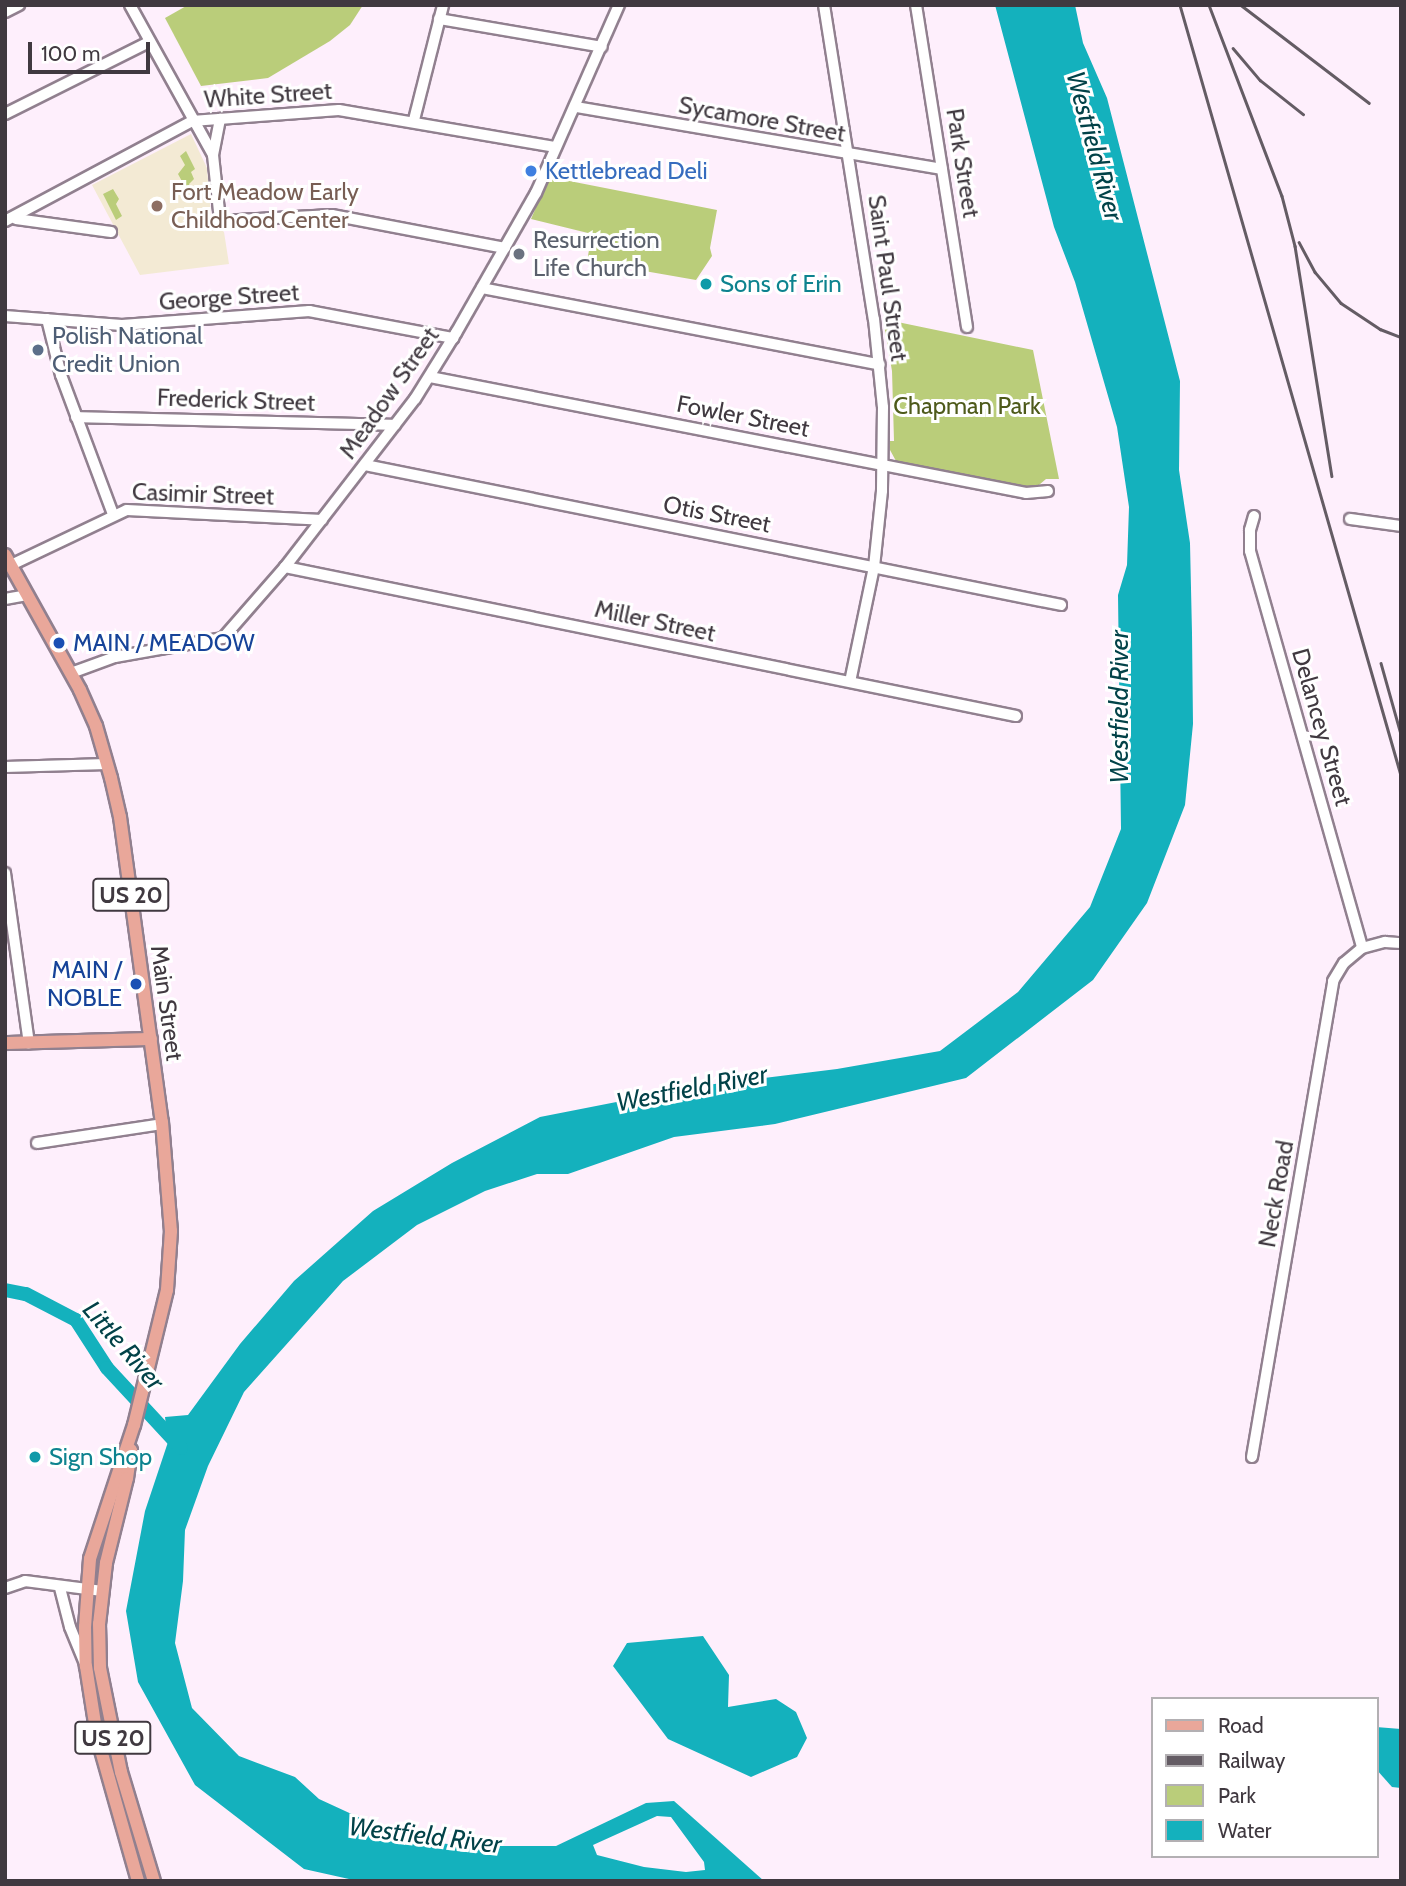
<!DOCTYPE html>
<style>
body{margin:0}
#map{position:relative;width:1406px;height:1886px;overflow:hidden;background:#feeffc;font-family:Cabin,sans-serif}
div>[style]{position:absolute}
.education>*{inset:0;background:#f3ead4}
.green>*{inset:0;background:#bacd7a}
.water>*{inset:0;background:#14b1bd}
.river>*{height:14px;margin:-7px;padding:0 7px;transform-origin:7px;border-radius:7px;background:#14b1bd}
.roads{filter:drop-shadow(2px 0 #91808f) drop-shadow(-2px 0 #91808f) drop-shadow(0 2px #91808f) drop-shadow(0 -2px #91808f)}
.minor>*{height:10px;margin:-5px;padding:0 5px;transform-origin:5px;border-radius:5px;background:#fff}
.major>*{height:12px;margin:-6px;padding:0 6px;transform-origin:6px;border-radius:6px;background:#e9a79a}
.rail>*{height:2.5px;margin:-1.25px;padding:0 1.25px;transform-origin:1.25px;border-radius:1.25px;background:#645c64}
.dots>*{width:19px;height:19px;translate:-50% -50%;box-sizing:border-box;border:4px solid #fff;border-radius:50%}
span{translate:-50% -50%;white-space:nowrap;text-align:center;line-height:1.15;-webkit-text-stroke:6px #fff;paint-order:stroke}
.shield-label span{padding:2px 5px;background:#fff;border:2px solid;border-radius:5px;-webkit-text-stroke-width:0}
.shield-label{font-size:23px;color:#403940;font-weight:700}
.street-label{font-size:24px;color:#403940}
.shop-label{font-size:24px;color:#366cbe}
.left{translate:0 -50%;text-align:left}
.education-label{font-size:24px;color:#785e54}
.worship-label{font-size:24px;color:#5b616d}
.culture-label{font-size:24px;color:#0d838f}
.service-label{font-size:24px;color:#4e5e75}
.park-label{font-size:24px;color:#4e5a1b}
.transit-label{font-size:24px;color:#164399}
.right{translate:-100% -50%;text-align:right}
.water-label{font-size:26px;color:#024248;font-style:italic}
.frame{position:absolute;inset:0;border:7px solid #403940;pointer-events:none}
.legend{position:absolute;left:1151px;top:1697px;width:228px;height:161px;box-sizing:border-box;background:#fff;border:2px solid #b3b0b3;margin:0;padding:9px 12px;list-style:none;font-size:21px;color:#403940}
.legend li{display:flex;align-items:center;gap:14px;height:35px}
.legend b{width:35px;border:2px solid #b3b0b3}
.scale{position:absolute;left:28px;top:42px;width:122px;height:32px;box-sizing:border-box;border:4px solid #403940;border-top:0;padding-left:9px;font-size:21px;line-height:24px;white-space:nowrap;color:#403940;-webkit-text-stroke:5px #fff;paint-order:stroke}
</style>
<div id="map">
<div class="education">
<div style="clip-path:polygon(191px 134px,207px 168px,211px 216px,213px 222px,224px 232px,229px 264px,140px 275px,92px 185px)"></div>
</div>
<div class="green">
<div style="clip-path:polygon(188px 5px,363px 5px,350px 25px,330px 41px,268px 78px,201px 86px,165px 18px)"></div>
<div style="clip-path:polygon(186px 151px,195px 169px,191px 172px,194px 179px,189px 184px,191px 188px,184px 185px,178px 174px,185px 165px,180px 156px)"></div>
<div style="clip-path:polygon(549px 177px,717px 210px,710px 248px,712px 256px,696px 280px,587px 261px,592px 234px,531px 219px)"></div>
<div style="clip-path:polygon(113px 189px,119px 199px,116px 204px,122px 216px,116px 220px,103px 194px)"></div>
<div style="clip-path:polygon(883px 319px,1033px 350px,1059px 479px,1046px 479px,1033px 490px,896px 461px,890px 450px,890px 441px,894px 441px,892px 371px)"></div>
</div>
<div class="water">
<div style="clip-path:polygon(evenodd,995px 5px,1075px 5px,1083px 43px,1107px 98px,1180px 381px,1179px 470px,1190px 543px,1192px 633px,1193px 724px,1185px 805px,1147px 903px,1093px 980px,966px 1078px,775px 1124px,674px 1137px,568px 1174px,537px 1174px,485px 1191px,417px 1225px,343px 1281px,244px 1392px,208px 1466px,185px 1530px,183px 1581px,175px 1643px,192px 1708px,239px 1756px,295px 1777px,319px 1799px,408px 1840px,468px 1846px,556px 1846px,646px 1803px,674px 1801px,764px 1881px,358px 1881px,304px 1869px,195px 1785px,138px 1682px,126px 1611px,145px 1511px,168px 1442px,165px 1417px,188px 1415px,240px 1344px,294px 1281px,373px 1211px,452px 1163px,540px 1117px,698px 1086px,837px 1069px,940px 1051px,1018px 992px,1090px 907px,1121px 829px,1118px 595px,1127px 565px,1129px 507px,1117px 427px,1075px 282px,1054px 227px,995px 5px,657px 1816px,671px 1817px,704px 1862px,705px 1870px,686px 1872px,644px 1867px,597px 1855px,593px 1845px,657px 1816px)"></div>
<div style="clip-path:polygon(703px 1636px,729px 1675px,728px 1707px,776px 1699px,796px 1712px,807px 1738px,797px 1757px,751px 1777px,668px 1739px,613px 1666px,627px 1643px)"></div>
<div style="clip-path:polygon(1376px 1727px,1401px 1729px,1401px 1788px,1392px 1787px,1376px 1769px)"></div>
</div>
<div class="river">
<div style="left:5px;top:1290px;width:21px;rotate:11deg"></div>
<div style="left:26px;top:1294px;width:56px;rotate:27.5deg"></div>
<div style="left:76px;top:1320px;width:57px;rotate:57.1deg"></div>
<div style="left:107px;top:1368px;width:109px;rotate:47.2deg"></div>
</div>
<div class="roads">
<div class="minor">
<div style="left:130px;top:5px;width:171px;rotate:61deg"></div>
<div style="left:213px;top:155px;width:66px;rotate:83.9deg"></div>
<div style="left:220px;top:221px;width:112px;rotate:-3.1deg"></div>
<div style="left:332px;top:215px;width:176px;rotate:10.8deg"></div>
<div style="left:824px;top:5px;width:318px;rotate:81deg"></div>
<div style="left:874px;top:319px;width:88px;rotate:84.2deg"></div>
<div style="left:883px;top:407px;width:84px;rotate:90.7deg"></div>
<div style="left:882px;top:491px;width:76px;rotate:96deg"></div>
<div style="left:874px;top:567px;width:117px;rotate:101.8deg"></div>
<div style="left:916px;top:5px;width:326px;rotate:81deg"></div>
<div style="left:5px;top:12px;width:16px;rotate:-27deg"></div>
<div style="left:439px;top:19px;width:165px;rotate:9.7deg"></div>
<div style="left:576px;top:107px;width:371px;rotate:9.6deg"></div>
<div style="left:5px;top:114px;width:161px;rotate:-26.6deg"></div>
<div style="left:414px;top:120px;width:119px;rotate:-75.8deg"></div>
<div style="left:213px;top:155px;width:37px;rotate:-79deg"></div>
<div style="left:16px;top:219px;width:96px;rotate:7.8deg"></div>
<div style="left:5px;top:221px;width:212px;rotate:-28.1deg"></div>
<div style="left:192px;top:121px;width:147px;rotate:-4.3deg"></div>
<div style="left:339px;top:110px;width:220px;rotate:9.7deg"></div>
<div style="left:482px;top:288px;width:405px;rotate:10.9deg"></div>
<div style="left:5px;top:316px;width:117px;rotate:4.4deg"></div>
<div style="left:122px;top:325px;width:188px;rotate:-4.3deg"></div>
<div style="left:309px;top:311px;width:147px;rotate:10.6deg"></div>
<div style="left:47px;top:319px;width:58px;rotate:76deg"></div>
<div style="left:61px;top:375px;width:148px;rotate:69.5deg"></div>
<div style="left:430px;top:377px;width:607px;rotate:11.01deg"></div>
<div style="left:1026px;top:493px;width:22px;rotate:-5deg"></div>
<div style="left:76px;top:417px;width:319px;rotate:1.4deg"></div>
<div style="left:365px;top:465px;width:710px;rotate:11.37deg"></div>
<div style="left:1254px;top:516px;width:15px;rotate:106deg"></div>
<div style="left:1250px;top:530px;width:21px;rotate:90deg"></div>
<div style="left:1250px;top:551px;width:412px;rotate:74.2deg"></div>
<div style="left:1350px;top:519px;width:51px;rotate:7.8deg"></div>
<div style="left:11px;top:565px;width:128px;rotate:-25.4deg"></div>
<div style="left:127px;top:510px;width:195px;rotate:2.9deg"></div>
<div style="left:285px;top:567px;width:746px;rotate:11.52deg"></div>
<div style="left:5px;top:599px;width:22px;rotate:-10deg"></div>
<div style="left:71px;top:673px;width:47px;rotate:-20deg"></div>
<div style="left:115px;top:657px;width:110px;rotate:-10deg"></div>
<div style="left:223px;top:638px;width:94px;rotate:-48.9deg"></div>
<div style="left:285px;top:567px;width:212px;rotate:-52.3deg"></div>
<div style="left:415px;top:399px;width:78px;rotate:-58.2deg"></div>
<div style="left:456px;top:333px;width:161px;rotate:-60.3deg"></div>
<div style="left:536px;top:193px;width:206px;rotate:-66.2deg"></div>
<div style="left:5px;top:767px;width:102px;rotate:-1.7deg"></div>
<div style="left:5px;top:873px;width:172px;rotate:82deg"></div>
<div style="left:37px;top:1143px;width:126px;rotate:-8.6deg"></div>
<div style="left:1252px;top:1457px;width:483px;rotate:-80.3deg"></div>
<div style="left:1333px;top:981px;width:21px;rotate:-59deg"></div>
<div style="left:1344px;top:963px;width:23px;rotate:-40deg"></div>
<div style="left:1362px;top:948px;width:24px;rotate:-15deg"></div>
<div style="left:1385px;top:942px;width:16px;rotate:4deg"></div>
<div style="left:5px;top:1588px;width:21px;rotate:-19deg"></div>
<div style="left:25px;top:1581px;width:78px;rotate:7.4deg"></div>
<div style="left:60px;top:1588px;width:40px;rotate:75.6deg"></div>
<div style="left:70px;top:1627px;width:42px;rotate:67.7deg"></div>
</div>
<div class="major">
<div style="left:5px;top:555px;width:154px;rotate:60.9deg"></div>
<div style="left:80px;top:690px;width:39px;rotate:66deg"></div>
<div style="left:96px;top:726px;width:54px;rotate:73.9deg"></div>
<div style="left:111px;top:778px;width:40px;rotate:77deg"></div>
<div style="left:120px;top:817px;width:308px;rotate:82.2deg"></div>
<div style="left:162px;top:1122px;width:109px;rotate:85.3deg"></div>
<div style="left:171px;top:1231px;width:59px;rotate:93.9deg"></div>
<div style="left:167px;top:1290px;width:139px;rotate:103.7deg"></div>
<div style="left:134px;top:1425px;width:141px;rotate:108.2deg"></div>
<div style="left:90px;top:1559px;width:68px;rotate:94.2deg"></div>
<div style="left:85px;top:1627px;width:39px;rotate:89deg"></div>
<div style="left:86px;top:1666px;width:71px;rotate:81.1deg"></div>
<div style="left:97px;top:1736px;width:151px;rotate:74.2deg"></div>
<div style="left:5px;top:1043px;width:146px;rotate:-1.6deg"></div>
<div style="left:131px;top:1450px;width:28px;rotate:98deg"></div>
<div style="left:127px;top:1478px;width:88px;rotate:103.9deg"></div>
<div style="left:106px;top:1563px;width:61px;rotate:96.5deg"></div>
<div style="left:99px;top:1624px;width:44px;rotate:88.7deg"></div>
<div style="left:100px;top:1668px;width:106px;rotate:78.6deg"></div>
<div style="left:121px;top:1772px;width:114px;rotate:73.2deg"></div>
</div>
</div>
<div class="rail">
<div style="left:1180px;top:5px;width:801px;rotate:73.99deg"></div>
<div style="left:1209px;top:5px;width:204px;rotate:69.1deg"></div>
<div style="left:1282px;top:196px;width:52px;rotate:75.4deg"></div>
<div style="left:1295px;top:246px;width:233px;rotate:80.9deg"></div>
<div style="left:1241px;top:5px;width:161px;rotate:37.4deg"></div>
<div style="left:1233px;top:48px;width:42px;rotate:49.8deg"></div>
<div style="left:1260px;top:80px;width:55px;rotate:38.3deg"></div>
<div style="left:1299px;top:242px;width:34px;rotate:62deg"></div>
<div style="left:1315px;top:272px;width:40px;rotate:50deg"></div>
<div style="left:1341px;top:303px;width:47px;rotate:33.7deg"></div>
<div style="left:1380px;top:329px;width:22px;rotate:21deg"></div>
<div style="left:1381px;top:663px;width:74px;rotate:74.3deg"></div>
</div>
<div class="dots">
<div style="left:531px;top:171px;background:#3f7fe0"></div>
<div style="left:157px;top:206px;background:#8d6e63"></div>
<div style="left:519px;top:254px;background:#6b7280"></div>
<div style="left:706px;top:284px;background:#0f9aa8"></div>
<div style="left:38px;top:350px;background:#5c6f8a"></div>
<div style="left:59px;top:643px;background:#1a4fb4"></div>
<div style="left:136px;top:984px;background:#1a4fb4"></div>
<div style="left:35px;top:1457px;background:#0f9aa8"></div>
</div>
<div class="shield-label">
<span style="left:131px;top:895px">US 20</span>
<span style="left:113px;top:1738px">US 20</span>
</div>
<div class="street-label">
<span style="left:268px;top:95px;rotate:-4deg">White Street</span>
<span style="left:762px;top:119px;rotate:10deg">Sycamore Street</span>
<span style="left:963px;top:163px;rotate:81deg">Park Street</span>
<span style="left:888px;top:278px;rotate:82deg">Saint Paul Street</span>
<span style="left:229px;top:297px;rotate:-4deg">George Street</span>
<span style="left:389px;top:393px;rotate:-55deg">Meadow Street</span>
<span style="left:236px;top:400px;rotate:2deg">Frederick Street</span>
<span style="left:743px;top:416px;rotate:11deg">Fowler Street</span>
<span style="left:203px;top:494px;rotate:2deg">Casimir Street</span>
<span style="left:717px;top:514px;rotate:11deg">Otis Street</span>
<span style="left:655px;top:621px;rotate:12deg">Miller Street</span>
<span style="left:1322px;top:727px;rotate:74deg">Delancey Street</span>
<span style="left:167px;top:1003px;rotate:82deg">Main Street</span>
<span style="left:1276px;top:1194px;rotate:-80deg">Neck Road</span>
</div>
<div class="shop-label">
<span class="left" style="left:545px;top:171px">Kettlebread Deli</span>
</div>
<div class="education-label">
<span class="left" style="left:171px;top:206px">Fort Meadow Early<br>Childhood Center</span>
</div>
<div class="worship-label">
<span class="left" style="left:533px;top:254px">Resurrection<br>Life Church</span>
</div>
<div class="culture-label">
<span class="left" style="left:720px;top:284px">Sons of Erin</span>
<span class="left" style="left:49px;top:1457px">Sign Shop</span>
</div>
<div class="service-label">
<span class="left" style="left:52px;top:350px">Polish National<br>Credit Union</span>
</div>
<div class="park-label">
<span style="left:967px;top:406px">Chapman Park</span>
</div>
<div class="transit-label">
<span class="left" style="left:73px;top:643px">MAIN / MEADOW</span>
<span class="right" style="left:122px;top:984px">MAIN /<br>NOBLE</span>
</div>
<div class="water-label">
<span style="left:1094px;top:146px;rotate:75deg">Westfield River</span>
<span style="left:1120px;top:707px;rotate:-90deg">Westfield River</span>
<span style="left:692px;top:1089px;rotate:-11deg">Westfield River</span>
<span style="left:123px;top:1346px;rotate:49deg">Little River</span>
<span style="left:425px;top:1836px;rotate:7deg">Westfield River</span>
</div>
<div class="frame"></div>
<ul class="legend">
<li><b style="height:9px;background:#e9a79a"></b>Road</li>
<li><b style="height:9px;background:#645c64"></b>Railway</li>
<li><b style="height:19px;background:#bacd7a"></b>Park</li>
<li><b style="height:19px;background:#14b1bd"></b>Water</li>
</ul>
<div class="scale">100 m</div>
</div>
